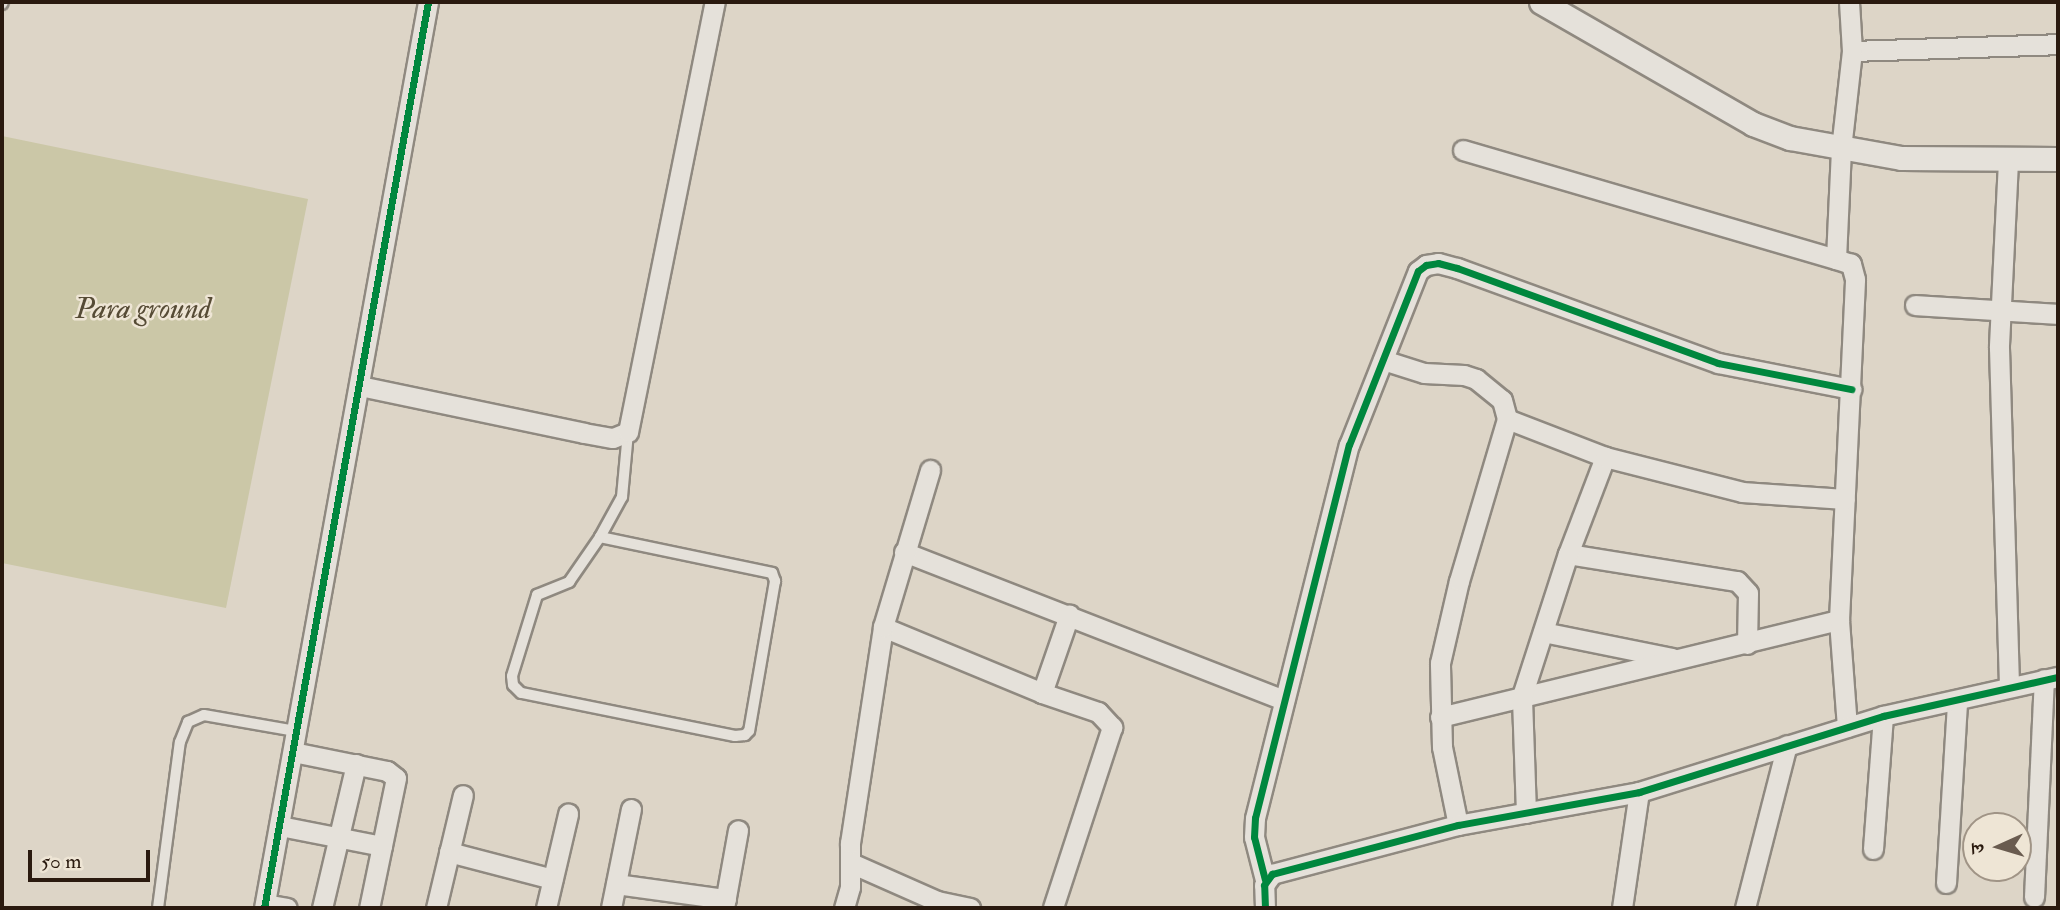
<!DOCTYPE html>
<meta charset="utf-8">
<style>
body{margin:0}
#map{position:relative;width:2060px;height:910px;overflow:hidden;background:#ddd5c7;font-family:"IM FELL Double Pica","Noto Serif Devanagari",serif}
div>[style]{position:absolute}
.green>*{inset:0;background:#cbc7a7}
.roads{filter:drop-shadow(2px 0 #8f8980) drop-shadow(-2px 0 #8f8980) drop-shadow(0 2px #8f8980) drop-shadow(0 -2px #8f8980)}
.service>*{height:10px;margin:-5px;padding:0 5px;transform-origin:5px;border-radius:5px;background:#e5e1da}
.minor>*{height:19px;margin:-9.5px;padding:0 9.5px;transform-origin:9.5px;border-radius:9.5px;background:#e5e1da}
.tertiary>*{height:23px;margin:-11.5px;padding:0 11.5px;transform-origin:11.5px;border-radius:11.5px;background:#e5e1da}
.cycleway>*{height:7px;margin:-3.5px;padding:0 3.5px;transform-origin:3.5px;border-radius:3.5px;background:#00873e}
span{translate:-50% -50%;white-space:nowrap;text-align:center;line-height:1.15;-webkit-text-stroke:5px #eee5d5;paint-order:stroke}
.park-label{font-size:30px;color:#564b35;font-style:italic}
.frame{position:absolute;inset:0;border:4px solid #2a1a0f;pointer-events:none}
.north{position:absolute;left:1962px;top:812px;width:70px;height:70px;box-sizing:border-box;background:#eee5d5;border:2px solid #a09486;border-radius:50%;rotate:266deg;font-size:19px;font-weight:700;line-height:28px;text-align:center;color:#2a1a0f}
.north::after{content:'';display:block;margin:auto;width:24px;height:32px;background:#695b4f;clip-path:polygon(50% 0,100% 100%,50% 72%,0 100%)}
.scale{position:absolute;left:28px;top:850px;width:122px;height:32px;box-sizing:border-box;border:4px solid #2a1a0f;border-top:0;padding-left:9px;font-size:21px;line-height:24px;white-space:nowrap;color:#2a1a0f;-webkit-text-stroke:5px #eee5d5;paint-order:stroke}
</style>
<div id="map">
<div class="green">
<div style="clip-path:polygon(2px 136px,308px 199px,226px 608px,2px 563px)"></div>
</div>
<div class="roads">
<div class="service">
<div style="left:2px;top:4px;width:2px;rotate:-63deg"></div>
<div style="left:600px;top:537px;width:176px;rotate:11.8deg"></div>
<div style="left:772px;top:573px;width:9px;rotate:69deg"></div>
<div style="left:775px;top:581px;width:152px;rotate:99.8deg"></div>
<div style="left:749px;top:731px;width:6px;rotate:135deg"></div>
<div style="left:745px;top:735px;width:10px;rotate:174deg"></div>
<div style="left:735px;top:736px;width:218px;rotate:-168.6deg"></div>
<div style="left:521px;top:693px;width:11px;rotate:-135deg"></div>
<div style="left:513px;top:685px;width:9px;rotate:-96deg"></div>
<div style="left:512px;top:676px;width:85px;rotate:-72.8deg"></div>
<div style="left:537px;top:595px;width:35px;rotate:-22deg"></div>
<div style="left:569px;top:582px;width:55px;rotate:-55.4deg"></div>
<div style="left:600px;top:537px;width:46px;rotate:-61.2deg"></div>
<div style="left:622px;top:497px;width:65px;rotate:-84.7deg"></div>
<div style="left:158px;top:908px;width:167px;rotate:-82.5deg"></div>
<div style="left:180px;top:742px;width:22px;rotate:-68deg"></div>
<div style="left:188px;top:722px;width:17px;rotate:-24deg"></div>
<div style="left:204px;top:715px;width:93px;rotate:9.9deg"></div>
</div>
<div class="minor">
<div style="left:1852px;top:51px;width:206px;rotate:-1.9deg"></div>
<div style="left:1463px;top:150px;width:389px;rotate:16.3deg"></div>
<div style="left:2008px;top:161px;width:187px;rotate:92.8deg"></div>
<div style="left:1999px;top:348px;width:338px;rotate:88.3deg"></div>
<div style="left:1915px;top:305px;width:143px;rotate:3.6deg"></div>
<div style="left:1383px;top:360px;width:43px;rotate:17.6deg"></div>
<div style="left:1424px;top:373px;width:40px;rotate:2.9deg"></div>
<div style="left:1464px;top:375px;width:13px;rotate:18deg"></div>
<div style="left:1476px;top:379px;width:33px;rotate:39deg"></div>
<div style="left:1502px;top:400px;width:20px;rotate:75deg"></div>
<div style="left:360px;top:386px;width:229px;rotate:11.8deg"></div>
<div style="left:584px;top:433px;width:29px;rotate:10deg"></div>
<div style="left:613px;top:438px;width:16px;rotate:-22deg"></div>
<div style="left:628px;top:432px;width:439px;rotate:-78.6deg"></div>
<div style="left:904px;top:552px;width:408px;rotate:21.3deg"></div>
<div style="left:1568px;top:554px;width:171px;rotate:9.1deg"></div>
<div style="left:1737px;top:581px;width:16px;rotate:47deg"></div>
<div style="left:1748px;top:593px;width:51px;rotate:91.1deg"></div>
<div style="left:883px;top:627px;width:172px;rotate:22.5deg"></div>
<div style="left:1042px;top:693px;width:83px;rotate:-70.9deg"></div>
<div style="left:1543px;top:632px;width:132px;rotate:11.4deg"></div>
<div style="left:1042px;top:693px;width:59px;rotate:18.7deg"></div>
<div style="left:1098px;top:712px;width:21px;rotate:47deg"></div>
<div style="left:1112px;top:727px;width:190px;rotate:108.1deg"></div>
<div style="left:1440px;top:717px;width:411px;rotate:-13.7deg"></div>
<div style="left:1847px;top:727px;width:107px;rotate:-94.3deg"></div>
<div style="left:1839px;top:620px;width:341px;rotate:-87.3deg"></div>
<div style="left:1855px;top:279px;width:16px;rotate:-105deg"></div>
<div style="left:1851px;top:264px;width:16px;rotate:-162deg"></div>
<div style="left:1836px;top:259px;width:110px;rotate:-87.4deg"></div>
<div style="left:1841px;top:149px;width:99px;rotate:-83.6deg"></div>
<div style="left:1852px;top:51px;width:49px;rotate:-93.5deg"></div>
<div style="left:293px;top:752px;width:96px;rotate:11.4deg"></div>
<div style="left:387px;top:771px;width:11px;rotate:38deg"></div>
<div style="left:396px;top:778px;width:133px;rotate:101.7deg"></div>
<div style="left:1526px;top:813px;width:117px;rotate:-92deg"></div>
<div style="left:1522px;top:696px;width:149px;rotate:-72.1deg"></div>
<div style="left:1568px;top:554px;width:104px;rotate:-69.1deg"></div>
<div style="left:1458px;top:825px;width:80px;rotate:-101.6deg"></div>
<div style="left:1442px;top:747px;width:84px;rotate:-91.4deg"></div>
<div style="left:1440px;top:663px;width:84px;rotate:-77deg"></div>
<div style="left:1459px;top:581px;width:169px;rotate:-73.5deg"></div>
<div style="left:1507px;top:419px;width:105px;rotate:21.2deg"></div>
<div style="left:1605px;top:457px;width:141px;rotate:14.3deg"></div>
<div style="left:1742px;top:492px;width:103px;rotate:3.9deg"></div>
<div style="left:280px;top:826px;width:104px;rotate:11.1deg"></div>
<div style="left:1873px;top:849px;width:133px;rotate:-85.7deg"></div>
<div style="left:449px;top:852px;width:107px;rotate:14.6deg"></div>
<div style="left:851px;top:863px;width:94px;rotate:23.8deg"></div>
<div style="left:937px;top:901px;width:34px;rotate:12deg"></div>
<div style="left:1265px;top:880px;width:44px;rotate:-104.3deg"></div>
<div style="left:1254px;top:837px;width:19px;rotate:-87deg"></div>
<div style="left:1255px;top:818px;width:385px;rotate:-75.9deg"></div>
<div style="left:1349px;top:445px;width:187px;rotate:-68.4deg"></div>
<div style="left:1418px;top:271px;width:10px;rotate:-37deg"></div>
<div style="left:1426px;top:265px;width:12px;rotate:-9deg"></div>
<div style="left:1438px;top:263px;width:20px;rotate:15deg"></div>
<div style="left:1457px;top:268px;width:278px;rotate:20deg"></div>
<div style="left:1718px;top:363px;width:136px;rotate:11.1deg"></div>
<div style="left:1946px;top:883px;width:182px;rotate:-86.5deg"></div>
<div style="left:616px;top:884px;width:111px;rotate:7.8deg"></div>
<div style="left:2034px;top:897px;width:218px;rotate:-87.4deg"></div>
<div style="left:265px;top:904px;width:22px;rotate:10deg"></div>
<div style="left:264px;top:908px;width:921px;rotate:-79.74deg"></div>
<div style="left:322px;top:908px;width:148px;rotate:-76.7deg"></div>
<div style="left:436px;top:908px;width:116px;rotate:-76.6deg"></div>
<div style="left:546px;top:908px;width:97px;rotate:-76.8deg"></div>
<div style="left:611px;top:908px;width:101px;rotate:-78.6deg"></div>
<div style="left:724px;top:908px;width:79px;rotate:-79.8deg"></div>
<div style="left:844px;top:908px;width:22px;rotate:-74deg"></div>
<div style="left:850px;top:887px;width:44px;rotate:-90deg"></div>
<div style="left:850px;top:843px;width:219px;rotate:-81.3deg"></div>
<div style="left:883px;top:627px;width:164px;rotate:-73.3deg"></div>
<div style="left:1265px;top:908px;width:23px;rotate:-92deg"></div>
<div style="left:1264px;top:885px;width:14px;rotate:-54deg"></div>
<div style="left:1272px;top:874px;width:192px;rotate:-14.8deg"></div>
<div style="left:1458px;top:825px;width:184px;rotate:-10.3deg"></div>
<div style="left:1639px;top:792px;width:256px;rotate:-17.3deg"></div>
<div style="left:1883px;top:716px;width:179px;rotate:-12.6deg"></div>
<div style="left:1622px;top:908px;width:117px;rotate:-81.7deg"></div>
<div style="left:1745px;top:908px;width:168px;rotate:-75.6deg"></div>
</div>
<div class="tertiary">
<div style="left:1541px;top:2px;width:245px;rotate:29.9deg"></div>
<div style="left:1753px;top:124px;width:40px;rotate:21deg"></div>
<div style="left:1790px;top:138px;width:113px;rotate:10.2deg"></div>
<div style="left:1901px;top:158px;width:157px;rotate:0.4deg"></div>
</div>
</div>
<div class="cycleway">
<div style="left:1265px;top:880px;width:44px;rotate:-104.3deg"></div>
<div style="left:1254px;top:837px;width:19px;rotate:-87deg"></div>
<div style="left:1255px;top:818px;width:385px;rotate:-75.9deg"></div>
<div style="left:1349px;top:445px;width:187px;rotate:-68.4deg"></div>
<div style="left:1418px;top:271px;width:10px;rotate:-37deg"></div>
<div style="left:1426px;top:265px;width:12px;rotate:-9deg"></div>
<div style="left:1438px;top:263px;width:20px;rotate:15deg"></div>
<div style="left:1457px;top:268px;width:278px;rotate:20deg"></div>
<div style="left:1718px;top:363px;width:136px;rotate:11.1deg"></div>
<div style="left:264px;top:908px;width:921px;rotate:-79.74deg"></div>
<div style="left:1265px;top:908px;width:23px;rotate:-92deg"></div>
<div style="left:1264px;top:885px;width:14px;rotate:-54deg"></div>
<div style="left:1272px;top:874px;width:192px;rotate:-14.8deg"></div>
<div style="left:1458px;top:825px;width:184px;rotate:-10.3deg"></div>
<div style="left:1639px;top:792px;width:256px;rotate:-17.3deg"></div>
<div style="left:1883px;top:716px;width:179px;rotate:-12.6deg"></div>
</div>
<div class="park-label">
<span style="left:143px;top:309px">Para ground</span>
</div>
<div class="frame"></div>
<div class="north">उ</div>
<div class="scale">50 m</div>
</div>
